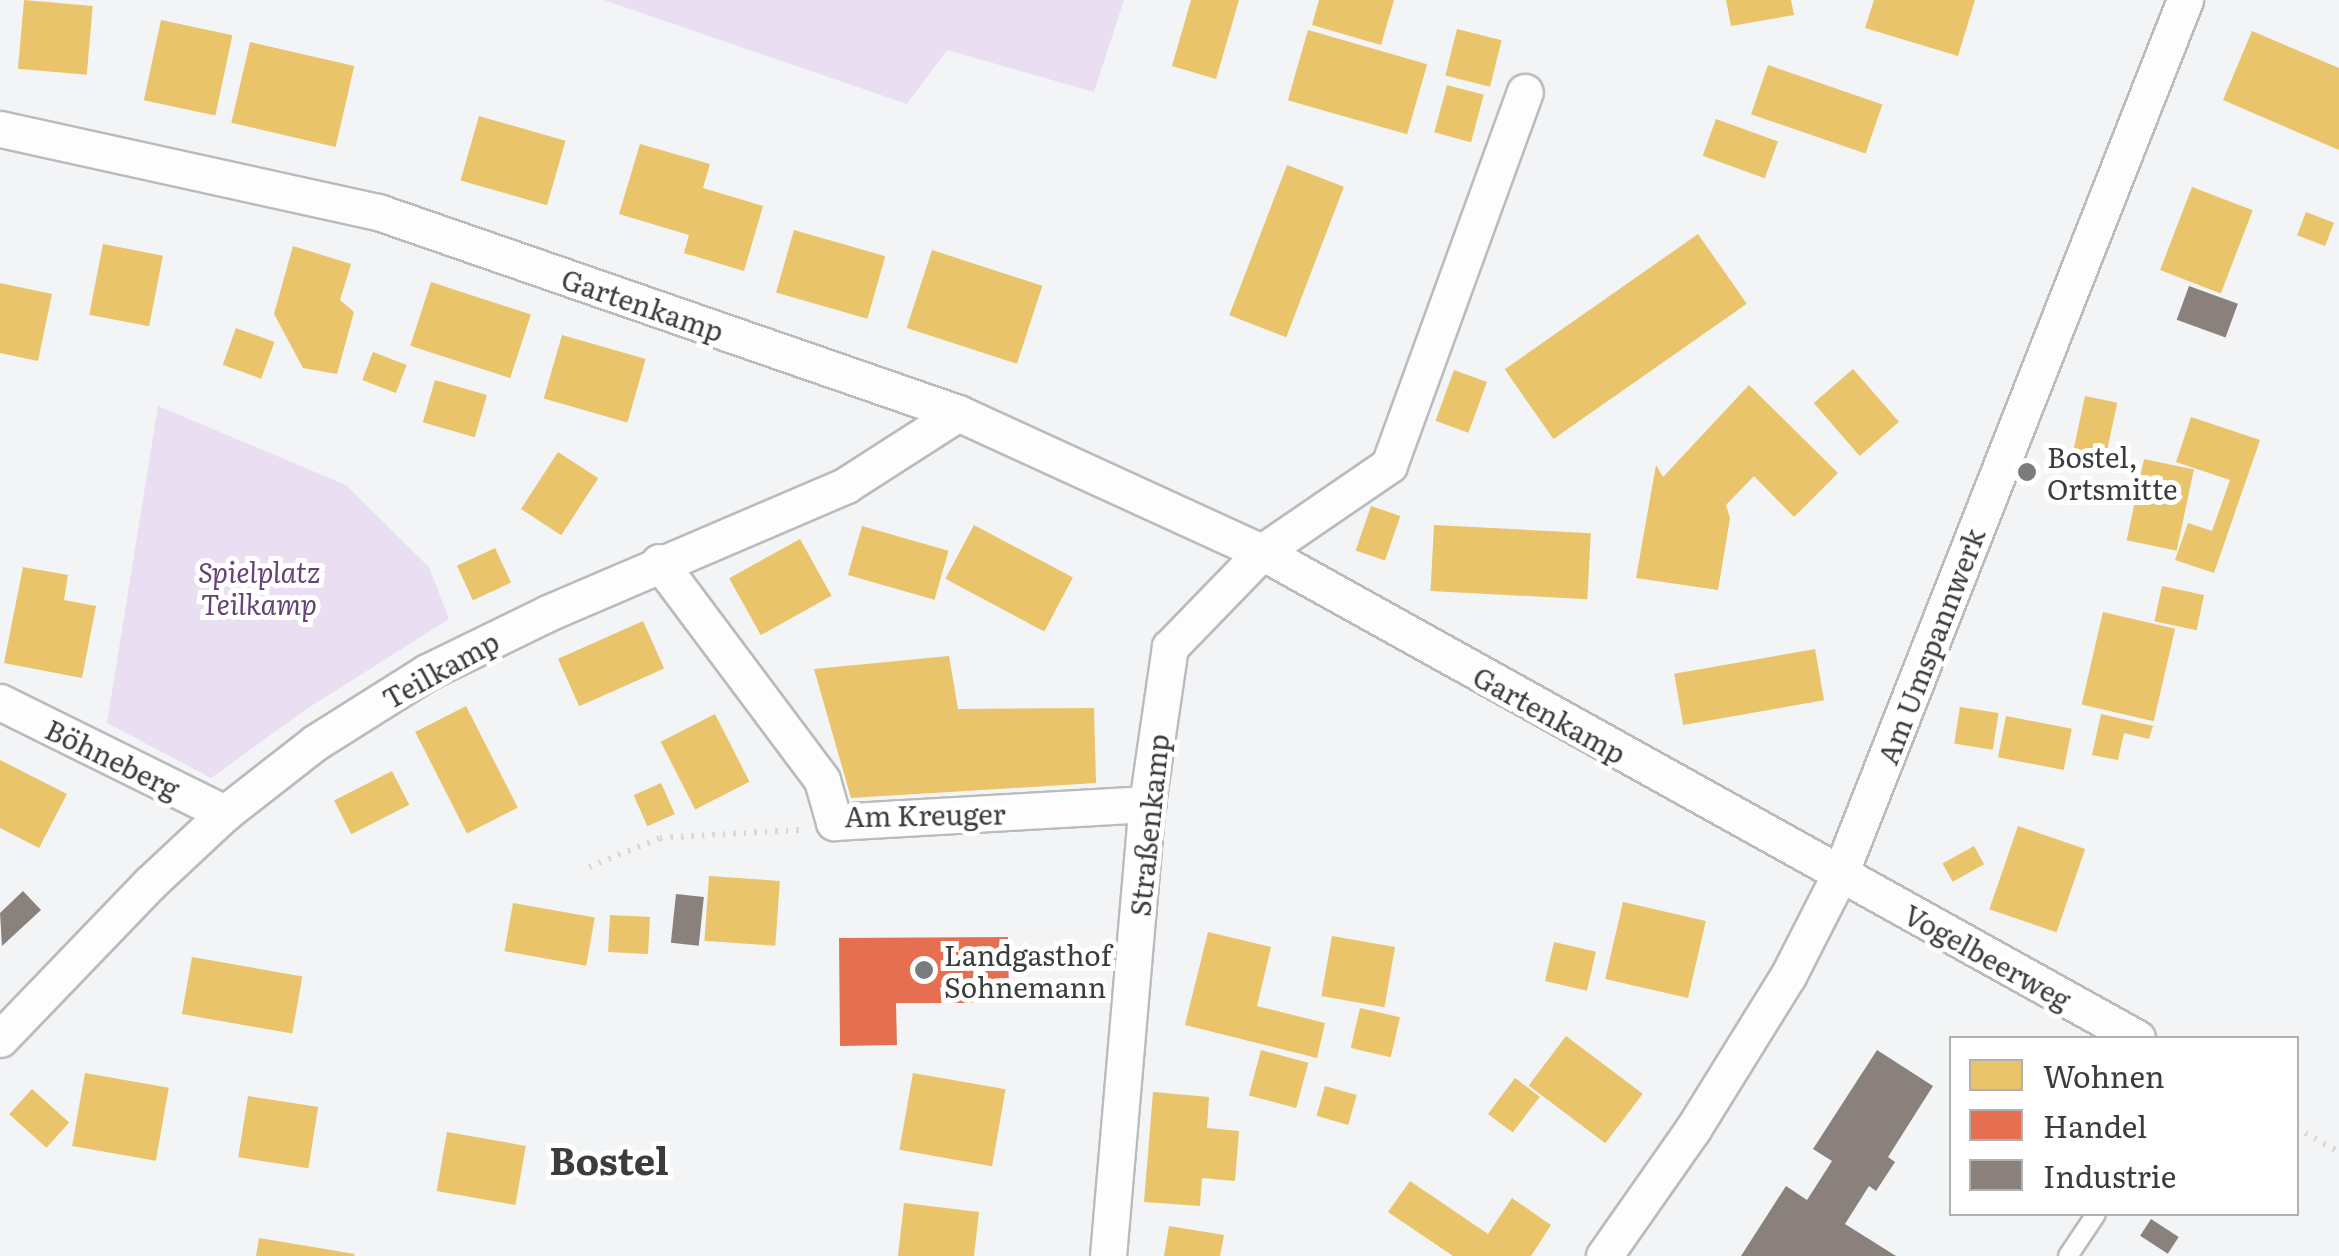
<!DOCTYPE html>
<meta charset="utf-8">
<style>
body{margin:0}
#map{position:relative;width:2339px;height:1256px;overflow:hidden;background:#f2f4f6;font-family:Literata,serif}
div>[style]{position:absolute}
.green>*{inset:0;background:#eadef2}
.homes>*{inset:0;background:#e9c46a;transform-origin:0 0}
.shops>*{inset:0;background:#e76f51}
.industry>*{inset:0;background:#8a817c;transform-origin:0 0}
.path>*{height:6px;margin-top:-3px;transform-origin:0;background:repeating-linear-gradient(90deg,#d8d8d8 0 2.5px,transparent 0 10.5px)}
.roads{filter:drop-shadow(2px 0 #babbbd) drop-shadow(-2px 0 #babbbd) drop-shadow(0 2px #babbbd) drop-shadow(0 -2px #babbbd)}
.service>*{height:18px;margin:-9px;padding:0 9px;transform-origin:9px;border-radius:9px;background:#fdfdfe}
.minor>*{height:35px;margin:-17.5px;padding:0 17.5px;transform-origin:17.5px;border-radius:17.5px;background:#fdfdfe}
.dots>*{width:28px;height:28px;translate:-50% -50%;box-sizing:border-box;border:5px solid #fff;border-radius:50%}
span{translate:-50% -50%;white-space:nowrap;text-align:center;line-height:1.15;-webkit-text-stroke:10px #fff;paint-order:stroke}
.street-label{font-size:28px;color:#3a3c3d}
.poi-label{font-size:28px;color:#3a3c3d}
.left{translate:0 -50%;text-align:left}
.park-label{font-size:28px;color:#664574;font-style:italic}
.district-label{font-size:38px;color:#3a3c3d;font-weight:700}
.legend{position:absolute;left:1949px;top:1036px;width:350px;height:180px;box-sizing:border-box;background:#fff;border:2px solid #b0b1b1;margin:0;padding:12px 18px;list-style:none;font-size:30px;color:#3a3c3d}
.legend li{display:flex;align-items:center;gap:20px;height:50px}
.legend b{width:50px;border:2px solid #b0b1b1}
</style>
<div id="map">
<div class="green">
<div style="clip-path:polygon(604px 0,1124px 0,1094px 92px,947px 50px,907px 104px)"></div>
<div style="clip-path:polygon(158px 406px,346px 485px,429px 567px,449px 619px,308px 708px,211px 778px,107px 723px)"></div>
</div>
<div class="homes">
<div style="left:24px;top:0;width:69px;height:69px;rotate:5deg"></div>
<div style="clip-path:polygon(1191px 0,1239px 0,1216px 79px,1172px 66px)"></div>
<div style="clip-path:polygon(1319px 0,1394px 0,1381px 45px,1312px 25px)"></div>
<div style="clip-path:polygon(1726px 0,1791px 0,1794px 15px,1731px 26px)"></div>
<div style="clip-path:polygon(1874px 0,1975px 0,1958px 56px,1865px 28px)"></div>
<div style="left:161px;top:20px;width:73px;height:82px;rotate:12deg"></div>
<div style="left:1457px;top:29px;width:46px;height:48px;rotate:14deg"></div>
<div style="left:1308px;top:30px;width:124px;height:73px;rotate:16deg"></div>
<div style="clip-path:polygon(2252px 31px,2339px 68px,2339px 150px,2223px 100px)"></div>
<div style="left:250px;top:42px;width:107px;height:83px;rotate:13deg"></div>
<div style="left:1768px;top:65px;width:121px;height:52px;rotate:19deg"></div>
<div style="left:1447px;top:85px;width:38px;height:49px;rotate:15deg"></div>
<div style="left:479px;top:116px;width:90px;height:67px;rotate:16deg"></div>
<div style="left:1716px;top:119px;width:66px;height:39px;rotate:20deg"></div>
<div style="clip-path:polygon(640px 144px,710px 164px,703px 188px,763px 206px,744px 271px,684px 253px,689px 235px,619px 214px)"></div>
<div style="left:1287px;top:165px;width:61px;height:161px;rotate:21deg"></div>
<div style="left:2192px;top:187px;width:65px;height:89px;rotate:21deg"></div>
<div style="left:2306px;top:212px;width:30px;height:25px;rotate:21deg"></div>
<div style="left:794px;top:230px;width:95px;height:65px;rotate:16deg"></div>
<div style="left:1698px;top:234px;width:85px;height:236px;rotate:55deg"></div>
<div style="left:103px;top:244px;width:61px;height:72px;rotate:11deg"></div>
<div style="clip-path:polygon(293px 246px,351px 264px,340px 300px,354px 312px,337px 374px,303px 368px,274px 314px)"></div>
<div style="left:932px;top:250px;width:116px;height:82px;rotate:18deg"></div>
<div style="left:431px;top:282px;width:105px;height:67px;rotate:18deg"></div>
<div style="clip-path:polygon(0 283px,52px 294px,38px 361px,0 353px)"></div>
<div style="left:236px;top:328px;width:41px;height:39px;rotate:20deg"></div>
<div style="left:562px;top:335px;width:87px;height:66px;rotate:16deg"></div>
<div style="left:373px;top:352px;width:36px;height:30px;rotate:21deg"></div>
<div style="left:1853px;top:369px;width:70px;height:52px;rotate:49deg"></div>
<div style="left:1454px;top:370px;width:35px;height:54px;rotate:20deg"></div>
<div style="left:435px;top:380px;width:54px;height:44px;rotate:16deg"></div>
<div style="clip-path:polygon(1749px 385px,1838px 473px,1794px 517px,1754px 476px,1726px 505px,1730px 518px,1718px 590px,1636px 578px,1656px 465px,1663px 477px)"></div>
<div style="left:2085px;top:396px;width:33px;height:58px;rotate:12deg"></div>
<div style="clip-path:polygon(2191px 417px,2260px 440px,2214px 573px,2175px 560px,2188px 523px,2212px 531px,2230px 480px,2176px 462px)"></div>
<div style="left:558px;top:452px;width:48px;height:68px;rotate:33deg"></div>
<div style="left:2144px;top:459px;width:51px;height:83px;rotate:12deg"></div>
<div style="left:1371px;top:506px;width:31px;height:47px;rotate:19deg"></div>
<div style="left:974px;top:525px;width:112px;height:61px;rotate:28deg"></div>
<div style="left:1434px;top:525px;width:157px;height:66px;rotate:3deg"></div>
<div style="left:862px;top:526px;width:90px;height:51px;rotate:16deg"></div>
<div style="left:800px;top:539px;width:65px;height:81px;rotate:61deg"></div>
<div style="left:495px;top:548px;width:38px;height:42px;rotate:65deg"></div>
<div style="clip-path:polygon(23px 567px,68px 575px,64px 600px,96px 606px,82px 678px,4px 663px)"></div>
<div style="left:2162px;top:586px;width:43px;height:36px;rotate:12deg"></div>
<div style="left:2103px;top:612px;width:74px;height:95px;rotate:13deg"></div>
<div style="left:643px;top:621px;width:52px;height:93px;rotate:66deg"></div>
<div style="left:1815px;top:649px;width:52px;height:143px;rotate:80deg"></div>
<div style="clip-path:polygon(949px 656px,958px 709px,1094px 708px,1096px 783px,851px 798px,814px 669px)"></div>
<div style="left:466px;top:706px;width:114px;height:57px;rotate:63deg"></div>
<div style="left:1960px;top:707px;width:39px;height:37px;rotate:9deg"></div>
<div style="left:715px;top:714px;width:76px;height:61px;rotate:63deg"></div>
<div style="clip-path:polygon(2101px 714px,2153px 726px,2149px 739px,2124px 733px,2118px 760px,2092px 755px)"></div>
<div style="left:2006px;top:716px;width:67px;height:42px;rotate:11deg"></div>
<div style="clip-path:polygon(0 760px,67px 794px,39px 848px,0 828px)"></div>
<div style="left:392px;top:771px;width:38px;height:65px;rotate:63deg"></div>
<div style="left:661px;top:783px;width:34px;height:30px;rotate:66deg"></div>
<div style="left:2018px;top:826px;width:71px;height:88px;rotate:19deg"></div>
<div style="left:1974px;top:846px;width:21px;height:36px;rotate:61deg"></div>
<div style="left:709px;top:876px;width:71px;height:65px;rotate:4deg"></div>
<div style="left:1623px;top:902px;width:85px;height:79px;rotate:13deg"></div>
<div style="left:513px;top:903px;width:83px;height:49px;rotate:10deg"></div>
<div style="left:610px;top:915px;width:40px;height:37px;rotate:3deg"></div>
<div style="clip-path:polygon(1208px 932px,1271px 947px,1257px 1006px,1325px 1023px,1317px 1058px,1185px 1025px)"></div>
<div style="left:1332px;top:936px;width:64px;height:61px;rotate:10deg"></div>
<div style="left:1554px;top:942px;width:43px;height:40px;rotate:13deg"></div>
<div style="left:192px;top:957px;width:112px;height:58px;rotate:10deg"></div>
<div style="left:1360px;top:1008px;width:41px;height:41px;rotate:13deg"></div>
<div style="left:1566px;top:1036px;width:96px;height:62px;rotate:37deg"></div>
<div style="left:1261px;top:1050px;width:49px;height:47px;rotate:15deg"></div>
<div style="left:85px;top:1073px;width:85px;height:74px;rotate:10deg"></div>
<div style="left:913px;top:1073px;width:94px;height:78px;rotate:10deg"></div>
<div style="left:1515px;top:1078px;width:31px;height:45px;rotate:37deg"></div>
<div style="left:1325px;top:1086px;width:33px;height:31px;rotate:16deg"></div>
<div style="left:32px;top:1089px;width:50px;height:34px;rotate:42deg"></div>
<div style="clip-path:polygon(1153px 1092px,1209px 1097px,1207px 1128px,1239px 1131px,1235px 1181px,1202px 1178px,1200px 1206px,1144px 1202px)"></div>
<div style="left:248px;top:1096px;width:71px;height:62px;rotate:9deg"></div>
<div style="left:447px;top:1132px;width:80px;height:60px;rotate:10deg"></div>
<div style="clip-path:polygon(1410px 1181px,1488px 1234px,1512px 1198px,1551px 1225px,1531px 1256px,1453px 1256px,1388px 1212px)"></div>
<div style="clip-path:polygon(904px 1203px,979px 1212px,974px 1256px,898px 1256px)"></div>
<div style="clip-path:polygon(1169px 1226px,1224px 1235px,1220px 1256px,1164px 1256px)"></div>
<div style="clip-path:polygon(259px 1238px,355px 1254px,354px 1256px,256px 1256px)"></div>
</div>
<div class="shops">
<div style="clip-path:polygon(1008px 937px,1009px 1003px,896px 1003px,897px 1045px,840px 1046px,839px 938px)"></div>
</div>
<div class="industry">
<div style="left:2189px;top:286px;width:52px;height:36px;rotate:20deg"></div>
<div style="clip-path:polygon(23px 891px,41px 910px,2px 946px,0 913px)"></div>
<div style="left:676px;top:894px;width:28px;height:49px;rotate:6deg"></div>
<div style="clip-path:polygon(1877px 1050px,1933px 1086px,1888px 1157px,1895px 1162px,1876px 1191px,1869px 1186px,1845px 1224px,1896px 1256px,1741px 1256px,1786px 1186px,1807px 1200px,1832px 1161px,1813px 1149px)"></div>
<div style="left:2151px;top:1219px;width:33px;height:20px;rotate:33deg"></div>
</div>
<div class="path">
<div style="left:589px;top:867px;width:77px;rotate:-22.2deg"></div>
<div style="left:660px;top:838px;width:139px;rotate:-3.3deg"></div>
<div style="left:2296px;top:1128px;width:49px;rotate:29.2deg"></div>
</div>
<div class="roads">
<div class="service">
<div style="left:2068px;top:1256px;width:50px;rotate:-56.3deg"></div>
</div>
<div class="minor">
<div style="left:0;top:129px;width:387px;rotate:12.4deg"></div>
<div style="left:378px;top:212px;width:614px;rotate:19.11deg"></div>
<div style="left:958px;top:413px;width:334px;rotate:24.6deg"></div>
<div style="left:1262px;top:552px;width:1001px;rotate:29.05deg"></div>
<div style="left:659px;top:562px;width:272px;rotate:53.2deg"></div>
<div style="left:822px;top:780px;width:44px;rotate:74.1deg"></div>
<div style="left:834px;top:822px;width:314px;rotate:-3.3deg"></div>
<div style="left:0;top:702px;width:251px;rotate:26.3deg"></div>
<div style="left:0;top:1039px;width:215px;rotate:-46.1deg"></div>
<div style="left:149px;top:884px;width:104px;rotate:-43.1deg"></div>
<div style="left:225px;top:813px;width:115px;rotate:-38deg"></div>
<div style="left:316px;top:742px;width:131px;rotate:-32.2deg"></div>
<div style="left:427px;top:672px;width:135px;rotate:-26deg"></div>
<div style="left:548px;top:613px;width:324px;rotate:-23.2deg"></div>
<div style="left:846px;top:485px;width:133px;rotate:-32.7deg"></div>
<div style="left:1108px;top:1256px;width:454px;rotate:-85.1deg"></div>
<div style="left:1147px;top:804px;width:159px;rotate:-81.7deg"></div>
<div style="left:1170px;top:647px;width:132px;rotate:-45.9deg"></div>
<div style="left:1262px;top:552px;width:154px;rotate:-34.4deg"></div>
<div style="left:1389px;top:465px;width:397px;rotate:-70deg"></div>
<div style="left:1604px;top:1256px;width:155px;rotate:-55deg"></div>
<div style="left:1693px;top:1129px;width:180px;rotate:-58.2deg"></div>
<div style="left:1788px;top:976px;width:114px;rotate:-63deg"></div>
<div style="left:1840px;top:874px;width:940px;rotate:-68.46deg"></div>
</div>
</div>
<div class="dots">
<div style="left:2027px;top:472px;background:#7a7c7e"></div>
<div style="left:924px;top:970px;background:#7a7c7e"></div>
</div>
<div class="street-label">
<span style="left:643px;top:304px;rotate:19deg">Gartenkamp</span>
<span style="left:1930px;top:646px;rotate:-69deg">Am Umspannwerk</span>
<span style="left:440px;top:669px;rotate:-29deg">Teilkamp</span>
<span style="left:1550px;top:714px;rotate:29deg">Gartenkamp</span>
<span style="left:113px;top:758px;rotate:26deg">Böhneberg</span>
<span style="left:925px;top:814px;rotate:-1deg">Am Kreuger</span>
<span style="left:1148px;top:825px;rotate:-84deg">Straßenkamp</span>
<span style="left:1988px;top:956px;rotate:29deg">Vogelbeerweg</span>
</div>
<div class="poi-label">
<span class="left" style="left:2047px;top:472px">Bostel,<br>Ortsmitte</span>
<span class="left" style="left:944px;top:970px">Landgasthof<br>Sohnemann</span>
</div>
<div class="park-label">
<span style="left:259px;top:587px">Spielplatz<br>Teilkamp</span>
</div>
<div class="district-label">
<span style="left:609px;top:1159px">Bostel</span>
</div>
<ul class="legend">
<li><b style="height:28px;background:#e9c46a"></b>Wohnen</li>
<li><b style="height:28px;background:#e76f51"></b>Handel</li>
<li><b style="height:28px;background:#8a817c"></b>Industrie</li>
</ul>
</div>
